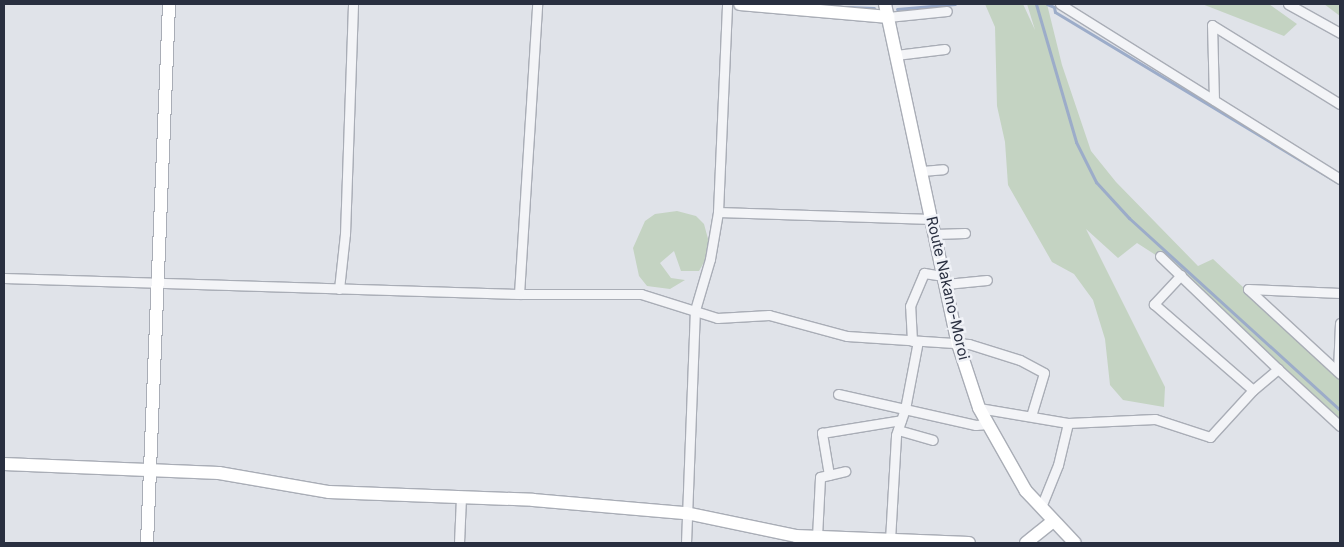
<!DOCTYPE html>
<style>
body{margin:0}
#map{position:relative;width:1344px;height:547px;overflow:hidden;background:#e0e3e9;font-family:Inter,sans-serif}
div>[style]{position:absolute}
.green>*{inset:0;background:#c4d3c2}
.stream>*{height:3px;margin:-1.5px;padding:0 1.5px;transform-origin:1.5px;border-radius:1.5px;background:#9cacc9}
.roads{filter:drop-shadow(1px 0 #a9adb6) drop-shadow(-1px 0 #a9adb6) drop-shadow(0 1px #a9adb6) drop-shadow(0 -1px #a9adb6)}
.street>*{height:9px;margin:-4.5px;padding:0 4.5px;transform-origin:4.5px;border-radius:4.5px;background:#f3f4f7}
.secondary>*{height:12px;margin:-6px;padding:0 6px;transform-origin:6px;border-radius:6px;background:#fff}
span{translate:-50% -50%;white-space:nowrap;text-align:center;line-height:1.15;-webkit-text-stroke:5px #f0f2f7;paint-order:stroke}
.street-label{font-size:15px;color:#292f40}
.frame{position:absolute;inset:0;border:5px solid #292f40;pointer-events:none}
</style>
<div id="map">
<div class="green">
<div style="clip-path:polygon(985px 4px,1023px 4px,1035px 30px,1027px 4px,1047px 4px,1062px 65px,1091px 151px,1116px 182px,1198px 266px,1213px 259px,1340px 378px,1340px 424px,1165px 261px,1137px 243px,1118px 258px,1086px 229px,1165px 387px,1164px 407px,1123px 400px,1110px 385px,1105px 339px,1093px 300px,1074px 274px,1052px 262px,1008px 185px,1005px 142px,997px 106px,995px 27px)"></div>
<div style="clip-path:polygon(1202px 4px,1269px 4px,1297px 24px,1284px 36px)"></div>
<div style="clip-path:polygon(1324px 4px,1340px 4px,1340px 16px)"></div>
<div style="clip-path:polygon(677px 211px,696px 216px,704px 224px,711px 250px,699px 271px,681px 271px,674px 251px,660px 263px,671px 278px,685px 280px,670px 289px,647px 286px,639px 276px,633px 248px,645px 221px,655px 214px)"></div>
</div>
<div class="stream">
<div style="left:1036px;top:4px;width:144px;rotate:73.8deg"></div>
<div style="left:1076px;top:142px;width:45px;rotate:63.4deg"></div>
<div style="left:1096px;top:182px;width:49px;rotate:47.5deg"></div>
<div style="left:1129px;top:218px;width:285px;rotate:42.3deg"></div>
<div style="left:1047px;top:4px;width:8px;rotate:23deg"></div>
<div style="left:1054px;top:7px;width:5px;rotate:79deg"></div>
<div style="left:1055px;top:12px;width:333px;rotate:31.1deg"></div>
<div style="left:847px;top:7px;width:27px;rotate:2deg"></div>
<div style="left:897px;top:9px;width:58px;rotate:-4.9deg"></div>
</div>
<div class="roads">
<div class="street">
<div style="left:1060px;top:4px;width:330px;rotate:32deg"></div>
<div style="left:1288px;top:4px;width:60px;rotate:29.1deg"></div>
<div style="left:888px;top:17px;width:59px;rotate:-5.8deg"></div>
<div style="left:896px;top:55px;width:49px;rotate:-7deg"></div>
<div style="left:1214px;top:100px;width:75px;rotate:-91.5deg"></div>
<div style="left:1212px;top:25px;width:150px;rotate:31.7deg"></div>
<div style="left:922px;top:171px;width:21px;rotate:-5deg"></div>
<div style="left:718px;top:212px;width:214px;rotate:1.9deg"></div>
<div style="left:935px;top:234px;width:30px;rotate:-2deg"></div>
<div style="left:1160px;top:256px;width:163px;rotate:43.8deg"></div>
<div style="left:1181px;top:275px;width:40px;rotate:133deg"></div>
<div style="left:1154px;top:304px;width:131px;rotate:41deg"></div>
<div style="left:4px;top:278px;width:515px;rotate:1.78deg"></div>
<div style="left:519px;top:294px;width:122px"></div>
<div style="left:641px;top:294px;width:80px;rotate:17.5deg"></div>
<div style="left:717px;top:318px;width:52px;rotate:-3.3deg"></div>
<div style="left:769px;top:315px;width:81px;rotate:15.1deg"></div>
<div style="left:847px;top:336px;width:122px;rotate:3.8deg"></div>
<div style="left:969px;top:344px;width:53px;rotate:17.4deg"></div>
<div style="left:1020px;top:360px;width:27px;rotate:28deg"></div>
<div style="left:1044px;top:373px;width:45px;rotate:106.8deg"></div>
<div style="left:946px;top:284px;width:41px;rotate:-5.6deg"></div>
<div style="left:339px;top:289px;width:55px;rotate:-83.8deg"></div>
<div style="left:345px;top:234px;width:230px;rotate:-88deg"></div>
<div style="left:1248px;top:289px;width:125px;rotate:42.7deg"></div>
<div style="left:1248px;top:289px;width:92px;rotate:2.5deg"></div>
<div style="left:519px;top:294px;width:291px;rotate:-86.4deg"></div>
<div style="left:912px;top:341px;width:35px;rotate:-93deg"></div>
<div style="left:910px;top:306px;width:36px;rotate:-67deg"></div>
<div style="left:924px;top:273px;width:20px;rotate:9deg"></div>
<div style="left:1338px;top:371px;width:48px;rotate:-87.6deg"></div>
<div style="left:838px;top:394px;width:141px;rotate:12.7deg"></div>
<div style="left:976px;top:425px;width:11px;rotate:-5deg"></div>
<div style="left:979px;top:408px;width:90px;rotate:9.6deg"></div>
<div style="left:1068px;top:423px;width:87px;rotate:-2.6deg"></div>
<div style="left:1155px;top:419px;width:58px;rotate:18.1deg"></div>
<div style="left:1210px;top:437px;width:64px;rotate:-47.5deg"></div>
<div style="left:1253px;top:390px;width:33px;rotate:-40deg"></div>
<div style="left:1278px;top:369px;width:84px;rotate:42.6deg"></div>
<div style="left:898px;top:430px;width:36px;rotate:16deg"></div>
<div style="left:829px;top:475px;width:43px;rotate:-99.5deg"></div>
<div style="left:822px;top:433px;width:80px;rotate:-9.3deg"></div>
<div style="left:1041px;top:507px;width:45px;rotate:-68deg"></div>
<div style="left:1058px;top:465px;width:43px;rotate:-76.6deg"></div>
<div style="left:817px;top:537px;width:60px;rotate:-87.1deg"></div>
<div style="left:820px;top:477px;width:26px;rotate:-13deg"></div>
<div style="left:890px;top:540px;width:105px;rotate:-86.7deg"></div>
<div style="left:896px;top:435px;width:28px;rotate:-71deg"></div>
<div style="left:905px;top:409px;width:69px;rotate:-79.2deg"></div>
<div style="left:459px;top:543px;width:46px;rotate:-87.5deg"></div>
<div style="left:686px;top:543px;width:233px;rotate:-87.8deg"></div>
<div style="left:695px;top:310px;width:53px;rotate:-73.6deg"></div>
<div style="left:710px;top:259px;width:48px;rotate:-80.3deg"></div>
<div style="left:718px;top:212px;width:208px;rotate:-87.5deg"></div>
</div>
<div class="secondary">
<div style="left:740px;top:4px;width:149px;rotate:5deg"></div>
<div style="left:885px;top:4px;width:348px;rotate:77.9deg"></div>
<div style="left:958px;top:344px;width:67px;rotate:71.8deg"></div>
<div style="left:979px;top:408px;width:95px;rotate:60.5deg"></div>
<div style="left:1026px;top:491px;width:71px;rotate:46.7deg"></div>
<div style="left:4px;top:464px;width:215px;rotate:2.4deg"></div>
<div style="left:219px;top:473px;width:112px;rotate:9.8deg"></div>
<div style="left:329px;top:492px;width:204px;rotate:2.2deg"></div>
<div style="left:533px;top:500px;width:154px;rotate:4.9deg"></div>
<div style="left:686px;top:513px;width:112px;rotate:11.8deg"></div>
<div style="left:796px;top:536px;width:173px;rotate:2.3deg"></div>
<div style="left:147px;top:543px;width:539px;rotate:-87.66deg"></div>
<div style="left:1026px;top:543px;width:35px;rotate:-39deg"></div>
</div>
</div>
<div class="street-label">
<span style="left:948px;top:288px;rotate:77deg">Route Nakano-Moroi</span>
</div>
<div class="frame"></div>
</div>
